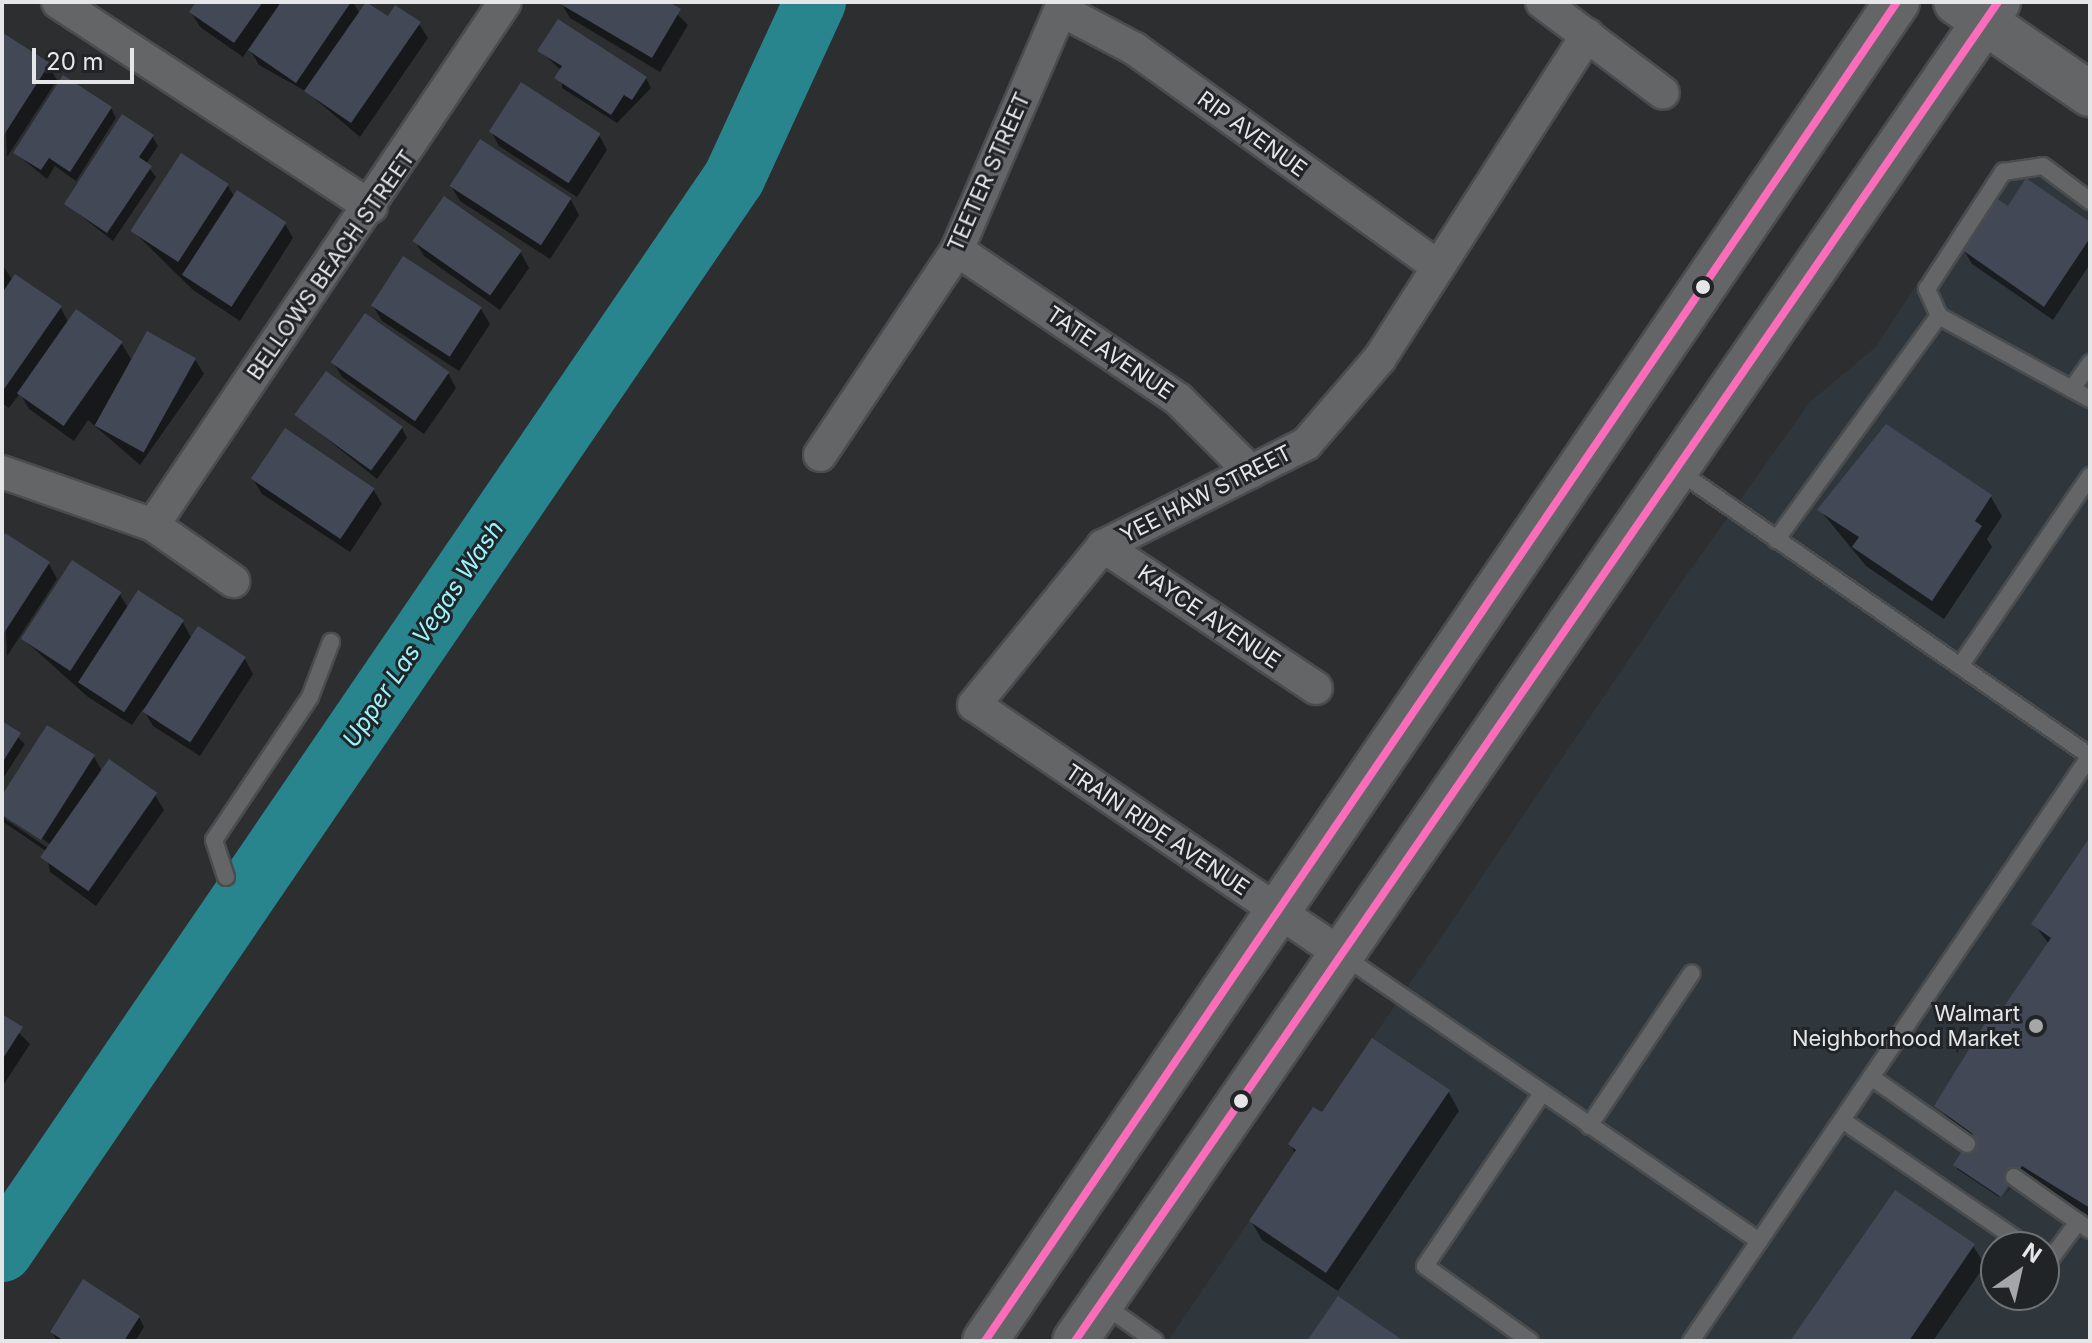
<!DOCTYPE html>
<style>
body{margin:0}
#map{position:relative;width:2092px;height:1343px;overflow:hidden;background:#2c2e30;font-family:Inter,sans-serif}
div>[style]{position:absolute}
.built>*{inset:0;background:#2f373d}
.shadow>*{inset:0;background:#0007}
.river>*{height:62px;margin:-31px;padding:0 31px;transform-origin:31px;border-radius:31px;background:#28858e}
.building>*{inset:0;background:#434856;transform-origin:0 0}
.roads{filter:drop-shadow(2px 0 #4a4c4e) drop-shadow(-2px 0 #4a4c4e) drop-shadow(0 2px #4a4c4e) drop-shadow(0 -2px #4a4c4e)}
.lane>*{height:16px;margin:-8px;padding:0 8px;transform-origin:8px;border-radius:8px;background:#646567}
.street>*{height:32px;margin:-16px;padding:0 16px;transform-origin:16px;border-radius:16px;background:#646567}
.secondary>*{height:44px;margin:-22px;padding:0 22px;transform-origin:22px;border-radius:22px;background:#646567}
.bus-1>*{height:8px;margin:-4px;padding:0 4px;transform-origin:4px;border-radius:4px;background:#fb6dba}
.dots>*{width:22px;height:22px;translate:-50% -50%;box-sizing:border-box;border:4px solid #212427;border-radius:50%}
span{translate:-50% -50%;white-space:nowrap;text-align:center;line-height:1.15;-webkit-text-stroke:6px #212427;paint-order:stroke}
.street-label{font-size:22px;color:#e4e6e8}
.poi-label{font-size:22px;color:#e4e6e8}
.right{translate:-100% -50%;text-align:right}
.water-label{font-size:24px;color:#9bf4fd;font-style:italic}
.frame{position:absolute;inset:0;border:4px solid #e4e6e8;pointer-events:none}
.north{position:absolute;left:1980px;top:1231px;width:80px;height:80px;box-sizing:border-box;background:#212427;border:2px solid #6f7274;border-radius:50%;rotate:34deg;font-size:22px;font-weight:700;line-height:32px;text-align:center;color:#e4e6e8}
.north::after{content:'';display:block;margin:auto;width:28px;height:36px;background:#a4a6a8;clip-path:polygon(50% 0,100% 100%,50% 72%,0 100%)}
.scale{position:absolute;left:32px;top:48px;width:102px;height:36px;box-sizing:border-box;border:4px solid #e4e6e8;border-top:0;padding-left:10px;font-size:24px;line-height:28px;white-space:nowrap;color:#e4e6e8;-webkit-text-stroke:6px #212427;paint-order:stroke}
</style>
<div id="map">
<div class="built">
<div style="clip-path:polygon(evenodd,1997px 161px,2051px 162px,2090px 188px,2090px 1341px,1168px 1341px,1671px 597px,1810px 402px,1876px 347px,1997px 161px,1996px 1247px,2044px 1247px,2044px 1295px,1996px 1295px,1996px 1247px)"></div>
</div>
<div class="shadow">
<div style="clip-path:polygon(198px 2px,353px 2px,360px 14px,419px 24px,428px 38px,360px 137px,307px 92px,259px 65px,249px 48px,243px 57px,200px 27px,191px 12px)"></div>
<div style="clip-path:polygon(665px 2px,688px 25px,660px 72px,570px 18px,561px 3px)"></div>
<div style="clip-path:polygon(2px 39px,48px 65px,57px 80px,7px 157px)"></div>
<div style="clip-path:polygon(540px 51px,646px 78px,651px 88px,617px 123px,562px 88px,561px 70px)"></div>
<div style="clip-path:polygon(111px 108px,116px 118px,76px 181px,55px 166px,47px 179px,15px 153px)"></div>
<div style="clip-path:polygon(491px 131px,599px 135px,607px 150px,577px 197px,499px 146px)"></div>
<div style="clip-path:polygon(152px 136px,158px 146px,146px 164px,156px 177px,113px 241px,66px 204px)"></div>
<div style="clip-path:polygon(228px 186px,235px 198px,285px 224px,293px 238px,240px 321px,193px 290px,133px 231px)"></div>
<div style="clip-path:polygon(451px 186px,571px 200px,579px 215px,550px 259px,460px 201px)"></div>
<div style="clip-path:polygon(444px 199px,521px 253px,529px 268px,500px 310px,424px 256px,415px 241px)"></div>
<div style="clip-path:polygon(2090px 224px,2090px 264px,2053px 320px,1972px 264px,1963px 249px)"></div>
<div style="clip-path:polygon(404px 259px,481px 309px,490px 324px,459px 371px,382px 321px,373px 306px)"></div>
<div style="clip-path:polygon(2px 264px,13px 281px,60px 307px,69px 323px,122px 344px,131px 359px,195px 359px,204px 374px,140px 465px,88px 420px,74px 441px,29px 409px,20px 393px,9px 408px,2px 403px)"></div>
<div style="clip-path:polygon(333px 362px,448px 373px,456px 388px,424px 434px,342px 377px)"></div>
<div style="clip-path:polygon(297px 415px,402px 428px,407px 438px,377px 479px)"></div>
<div style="clip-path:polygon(253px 479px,373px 489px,382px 504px,350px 552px,262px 494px)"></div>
<div style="clip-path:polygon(1991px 497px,2002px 516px,1987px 539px,1992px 547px,1944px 619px,1866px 566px,1820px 510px)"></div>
<div style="clip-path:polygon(2px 542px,49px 564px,57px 579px,7px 656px)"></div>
<div style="clip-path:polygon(119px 593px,128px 608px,182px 621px,192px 639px,198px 629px,245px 659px,253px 674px,200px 756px,153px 726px,143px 709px,132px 725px,88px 697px,23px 639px)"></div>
<div style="clip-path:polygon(2px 723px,25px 744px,2px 780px)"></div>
<div style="clip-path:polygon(evenodd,94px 757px,102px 771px,155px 795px,164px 810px,96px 906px,50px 872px,46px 851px,2px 821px,2px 799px,94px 757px,5px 815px,50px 844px,48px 848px,5px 819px,5px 815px)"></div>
<div style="clip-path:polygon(2090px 838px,2090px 1221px,2021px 1174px,2002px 1199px,2021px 1171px,1999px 1197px,1957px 1169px,1972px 1140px,1936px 1106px,2049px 944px,2034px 924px)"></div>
<div style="clip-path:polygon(2px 1016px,30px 1044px,2px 1087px)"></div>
<div style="clip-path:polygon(1448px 1091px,1459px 1111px,1338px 1291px,1262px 1240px,1251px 1221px,1296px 1154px,1290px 1144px,1323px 1115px)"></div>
<div style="clip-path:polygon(1973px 1246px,1985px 1265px,1933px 1341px,1794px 1341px)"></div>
<div style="clip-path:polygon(139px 1317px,144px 1327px,135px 1341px,57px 1341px,52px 1332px)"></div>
</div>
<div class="river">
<div style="left:2px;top:1251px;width:1299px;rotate:-55.7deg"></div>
<div style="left:734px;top:178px;width:194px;rotate:-65.3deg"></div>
</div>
<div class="building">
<div style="clip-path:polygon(196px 2px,263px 2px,234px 43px,189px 12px)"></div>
<div style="clip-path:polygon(281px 2px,351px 2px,296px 83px,248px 50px)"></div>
<div style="clip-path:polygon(366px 2px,388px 16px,395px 5px,421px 22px,351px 123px,304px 91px)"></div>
<div style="clip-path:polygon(557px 2px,669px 2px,681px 9px,652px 58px)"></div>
<div style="clip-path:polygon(558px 19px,647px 77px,632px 100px,624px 95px,611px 115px,554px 78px,562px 66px,537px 51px)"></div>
<div style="clip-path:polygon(3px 33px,50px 63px,2px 138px,2px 35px)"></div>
<div style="clip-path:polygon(63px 75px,112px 107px,70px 172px,49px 158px,41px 170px,13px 153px)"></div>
<div style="left:521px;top:82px;width:95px;height:59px;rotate:33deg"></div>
<div style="clip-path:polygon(122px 114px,154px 135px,139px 157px,152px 166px,107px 233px,64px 204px)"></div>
<div style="left:480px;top:139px;width:109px;height:56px;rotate:33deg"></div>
<div style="left:181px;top:153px;width:57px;height:93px;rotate:33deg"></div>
<div style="clip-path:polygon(2026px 178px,2090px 222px,2090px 238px,2044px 307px,1961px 249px,1993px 196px,2008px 206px)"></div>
<div style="left:237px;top:190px;width:59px;height:101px;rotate:33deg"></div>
<div style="left:444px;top:196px;width:95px;height:55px;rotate:35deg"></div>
<div style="left:403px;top:256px;width:94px;height:59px;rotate:33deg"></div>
<div style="clip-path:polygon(15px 274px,62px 306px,2px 392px,2px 293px)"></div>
<div style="left:76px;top:309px;width:57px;height:103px;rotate:35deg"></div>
<div style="left:365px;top:313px;width:103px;height:60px;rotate:35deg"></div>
<div style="left:147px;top:331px;width:56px;height:108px;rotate:29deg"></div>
<div style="left:326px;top:371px;width:95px;height:54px;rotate:36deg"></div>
<div style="clip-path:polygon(1886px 424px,1992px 495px,1975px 521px,1982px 526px,1932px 601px,1852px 547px,1859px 537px,1817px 510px)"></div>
<div style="left:285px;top:428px;width:108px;height:61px;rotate:34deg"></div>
<div style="clip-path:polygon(5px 533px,50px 562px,2px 636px,2px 538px)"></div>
<div style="left:72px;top:560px;width:59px;height:94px;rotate:33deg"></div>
<div style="left:138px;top:590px;width:55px;height:110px;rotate:33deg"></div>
<div style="left:198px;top:626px;width:57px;height:102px;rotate:33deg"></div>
<div style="clip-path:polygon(2px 721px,21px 733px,2px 763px)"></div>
<div style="clip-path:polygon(47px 725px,95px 755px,41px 840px,2px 815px,2px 795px)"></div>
<div style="left:109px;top:759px;width:59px;height:120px;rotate:35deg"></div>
<div style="clip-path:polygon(2090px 837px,2090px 1208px,2022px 1166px,2001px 1197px,1953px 1165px,1973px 1134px,1934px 1106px,1997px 1004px,2003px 1008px,2051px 938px,2031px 924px)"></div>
<div style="clip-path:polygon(2px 1014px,23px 1027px,2px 1060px)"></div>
<div style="clip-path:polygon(1372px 1038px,1450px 1090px,1326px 1273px,1249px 1221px,1296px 1150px,1288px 1144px,1313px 1107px,1322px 1112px)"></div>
<div style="clip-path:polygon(1895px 1190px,1975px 1244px,1909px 1341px,1790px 1341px)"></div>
<div style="clip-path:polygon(83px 1279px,140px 1316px,124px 1341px,64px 1341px,50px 1332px)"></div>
<div style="clip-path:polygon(1338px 1296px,1404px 1341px,1307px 1341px)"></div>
</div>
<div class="roads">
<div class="lane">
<div style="left:1939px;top:316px;width:30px;rotate:-114deg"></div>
<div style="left:1927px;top:289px;width:140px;rotate:-57deg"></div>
<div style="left:2003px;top:172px;width:40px;rotate:-8.5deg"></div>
<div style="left:2043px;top:166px;width:59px;rotate:36.7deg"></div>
<div style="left:2072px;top:389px;width:32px;rotate:-55deg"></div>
<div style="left:1677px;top:470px;width:502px;rotate:34.7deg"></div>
<div style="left:1776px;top:540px;width:277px;rotate:-54deg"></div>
<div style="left:1939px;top:316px;width:172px;rotate:28.8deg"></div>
<div style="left:1960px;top:666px;width:230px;rotate:-55.6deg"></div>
<div style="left:226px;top:877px;width:39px;rotate:-108deg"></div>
<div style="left:214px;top:840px;width:172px;rotate:-56.1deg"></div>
<div style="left:310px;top:697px;width:59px;rotate:-69.1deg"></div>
<div style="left:1342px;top:955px;width:506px;rotate:34.44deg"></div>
<div style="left:1871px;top:1077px;width:117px;rotate:34.9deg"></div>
<div style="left:1842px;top:1120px;width:225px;rotate:34.3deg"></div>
<div style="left:1589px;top:1126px;width:184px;rotate:-56.1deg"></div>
<div style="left:2014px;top:1177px;width:78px;rotate:35.1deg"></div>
<div style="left:2044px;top:1258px;width:6px;rotate:31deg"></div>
<div style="left:2049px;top:1261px;width:49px;rotate:-53.4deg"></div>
<div style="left:2078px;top:1222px;width:14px;rotate:34deg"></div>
<div style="left:1104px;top:1305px;width:62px;rotate:35.2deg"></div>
<div style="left:1530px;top:1341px;width:129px;rotate:-144.5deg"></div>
<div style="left:1425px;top:1266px;width:209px;rotate:-55.9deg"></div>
<div style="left:1691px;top:1341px;width:708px;rotate:-55.7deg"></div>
</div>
<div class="street">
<div style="left:58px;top:2px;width:374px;rotate:33.2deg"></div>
<div style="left:1542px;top:2px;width:151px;rotate:36.9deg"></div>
<div style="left:1061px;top:10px;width:84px;rotate:27.8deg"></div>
<div style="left:1135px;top:49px;width:373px;rotate:35.7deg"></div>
<div style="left:957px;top:250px;width:267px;rotate:34deg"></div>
<div style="left:1178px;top:399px;width:103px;rotate:45deg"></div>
<div style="left:820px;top:455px;width:247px;rotate:-56.2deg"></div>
<div style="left:957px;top:250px;width:270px;rotate:-66.7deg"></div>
<div style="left:2px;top:472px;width:160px;rotate:19.3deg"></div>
<div style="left:153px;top:525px;width:98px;rotate:35deg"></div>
<div style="left:153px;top:525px;width:630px;rotate:-56.06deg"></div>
<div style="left:1103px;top:546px;width:256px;rotate:33.7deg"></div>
<div style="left:1341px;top:954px;width:443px;rotate:-145.8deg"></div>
<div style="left:974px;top:705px;width:205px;rotate:-50.9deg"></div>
<div style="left:1103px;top:546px;width:227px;rotate:-26.7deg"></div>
<div style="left:1306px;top:444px;width:113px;rotate:-49.3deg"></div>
<div style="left:1380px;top:358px;width:384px;rotate:-57.3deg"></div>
</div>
<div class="secondary">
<div style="left:1956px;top:2px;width:163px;rotate:34.5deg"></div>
<div style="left:985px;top:1341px;width:1620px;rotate:-55.74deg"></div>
<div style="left:1075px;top:1341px;width:1626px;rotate:-55.42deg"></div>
</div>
</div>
<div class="bus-1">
<div style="left:985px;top:1341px;width:1620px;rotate:-55.74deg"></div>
<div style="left:1075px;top:1341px;width:1626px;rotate:-55.42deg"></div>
</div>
<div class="dots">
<div style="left:1703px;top:287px;background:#e4e6e8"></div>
<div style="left:2036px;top:1026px;background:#a4a6a8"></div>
<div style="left:1241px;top:1101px;background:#e4e6e8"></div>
</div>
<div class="street-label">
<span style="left:1252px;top:134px;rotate:36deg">RIP AVENUE</span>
<span style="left:989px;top:172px;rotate:-66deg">TEETER STREET</span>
<span style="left:331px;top:265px;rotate:-55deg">BELLOWS BEACH STREET</span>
<span style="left:1110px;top:353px;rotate:34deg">TATE AVENUE</span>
<span style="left:1206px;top:494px;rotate:-27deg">YEE HAW STREET</span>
<span style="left:1209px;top:617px;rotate:34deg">KAYCE AVENUE</span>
<span style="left:1157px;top:830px;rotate:34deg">TRAIN RIDE AVENUE</span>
</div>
<div class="poi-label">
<span class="right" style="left:2020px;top:1026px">Walmart<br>Neighborhood Market</span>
</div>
<div class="water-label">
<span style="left:423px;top:634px;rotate:-56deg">Upper Las Vegas Wash</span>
</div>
<div class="frame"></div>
<div class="north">N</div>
<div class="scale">20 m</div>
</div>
